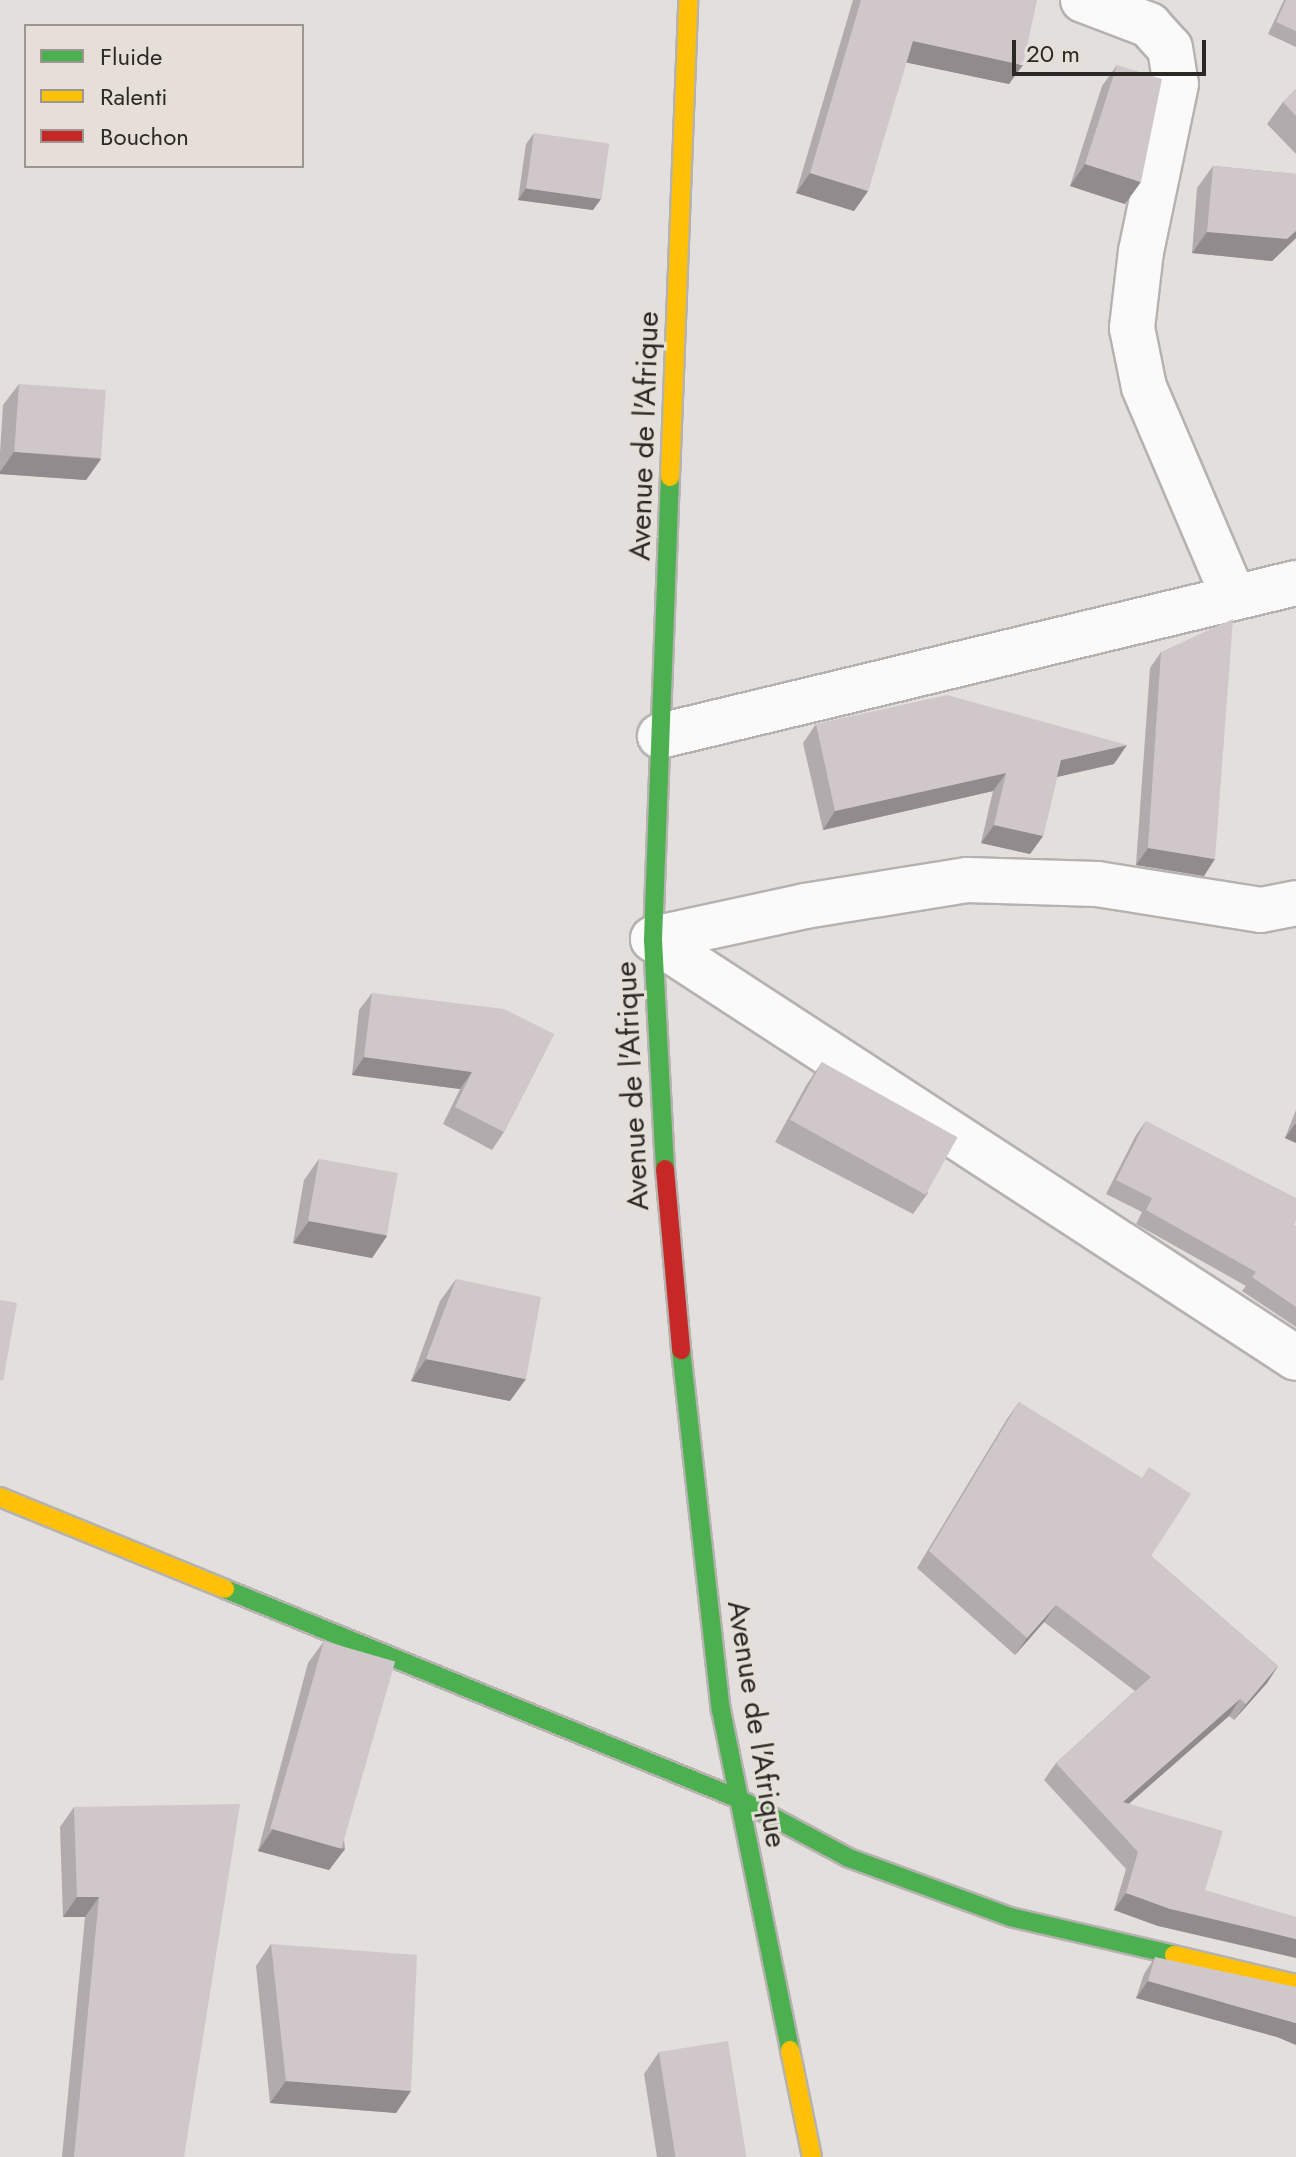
<!DOCTYPE html>
<style>
body{margin:0}
#map{position:relative;width:1296px;height:2157px;overflow:hidden;background:#e2dfdc;font-family:Jost,sans-serif}
div>[style]{position:absolute}
.roads{filter:drop-shadow(2px 0 #b5b2af) drop-shadow(-2px 0 #b5b2af) drop-shadow(0 2px #b5b2af) drop-shadow(0 -2px #b5b2af)}
.street>*{height:44px;margin:-22px;padding:0 22px;transform-origin:22px;border-radius:22px;background:#fbfafa}
.fast>*{height:18px;margin:-9px;padding:0 9px;transform-origin:9px;border-radius:9px;background:#4caf50}
.slow>*{height:18px;margin:-9px;padding:0 9px;transform-origin:9px;border-radius:9px;background:#ffc107}
.jam>*{height:18px;margin:-9px;padding:0 9px;transform-origin:9px;border-radius:9px;background:#c62828}
.wall>*{inset:0;background:#b2abae}
.shaded-wall>*{inset:0;background:#918b8d}
.building>*{inset:0;background:#cfc7ca;transform-origin:0 0}
span{translate:-50% -50%;white-space:nowrap;text-align:center;line-height:1.15;-webkit-text-stroke:6px #e6dfd8;paint-order:stroke}
.street-label{font-size:30px;color:#2b2926}
.legend{position:absolute;left:24px;top:24px;width:280px;height:144px;box-sizing:border-box;background:#e6dfd8;border:2px solid #9b9691;margin:0;padding:10px 14px;list-style:none;font-size:24px;color:#2b2926}
.legend li{display:flex;align-items:center;gap:16px;height:40px}
.legend b{width:40px;border:2px solid #9b9691}
.scale{position:absolute;left:1012px;top:40px;width:194px;height:36px;box-sizing:border-box;border:4px solid #2b2926;border-top:0;padding-left:10px;font-size:24px;line-height:28px;white-space:nowrap;color:#2b2926;-webkit-text-stroke:6px #e6dfd8;paint-order:stroke}
</style>
<div id="map">
<div class="roads">
<div class="street">
<div style="left:1083px;top:0;width:71px;rotate:20.7deg"></div>
<div style="left:1149px;top:25px;width:31px;rotate:48deg"></div>
<div style="left:1170px;top:48px;width:36px;rotate:81deg"></div>
<div style="left:1176px;top:84px;width:171px;rotate:101.8deg"></div>
<div style="left:1141px;top:251px;width:78px;rotate:96.7deg"></div>
<div style="left:1132px;top:328px;width:60px;rotate:78.5deg"></div>
<div style="left:1144px;top:387px;width:229px;rotate:66.9deg"></div>
<div style="left:660px;top:736px;width:654px;rotate:-13.53deg"></div>
<div style="left:653px;top:939px;width:767px;rotate:33.09deg"></div>
<div style="left:653px;top:939px;width:156px;rotate:-12.2deg"></div>
<div style="left:805px;top:906px;width:164px;rotate:-9.1deg"></div>
<div style="left:967px;top:880px;width:130px;rotate:1.8deg"></div>
<div style="left:1097px;top:884px;width:166px;rotate:9deg"></div>
<div style="left:1261px;top:910px;width:36px;rotate:-11deg"></div>
</div>
<div class="fast">
<div style="left:665px;top:1169px;width:230px;rotate:-93deg"></div>
<div style="left:653px;top:939px;width:462px;rotate:-87.9deg"></div>
<div style="left:681px;top:1350px;width:362px;rotate:83.7deg"></div>
<div style="left:721px;top:1710px;width:347px;rotate:78.5deg"></div>
<div style="left:225px;top:1589px;width:555px;rotate:22.22deg"></div>
<div style="left:739px;top:1799px;width:125px;rotate:28.2deg"></div>
<div style="left:849px;top:1858px;width:171px;rotate:20.1deg"></div>
<div style="left:1010px;top:1917px;width:168px;rotate:13deg"></div>
</div>
<div class="slow">
<div style="left:670px;top:477px;width:477px;rotate:-87.8deg"></div>
<div style="left:0;top:1497px;width:243px;rotate:22.2deg"></div>
<div style="left:1174px;top:1955px;width:125px;rotate:13.4deg"></div>
<div style="left:790px;top:2050px;width:109px;rotate:78.4deg"></div>
</div>
<div class="jam">
<div style="left:665px;top:1169px;width:182px;rotate:84.9deg"></div>
</div>
</div>
<div class="wall">
<div style="clip-path:polygon(853px 0,1037px 0,1009px 84px,906px 62px,868px 191px,854px 211px,796px 193px)"></div>
<div style="clip-path:polygon(1284px 0,1296px 0,1296px 47px,1268px 34px)"></div>
<div style="clip-path:polygon(1117px 65px,1125px 204px,1070px 186px,1102px 86px)"></div>
<div style="clip-path:polygon(1296px 89px,1296px 154px,1267px 124px,1283px 102px)"></div>
<div style="clip-path:polygon(534px 133px,593px 210px,518px 200px,526px 144px)"></div>
<div style="clip-path:polygon(1213px 166px,1296px 174px,1296px 238px,1272px 261px,1192px 253px,1197px 188px)"></div>
<div style="clip-path:polygon(19px 384px,101px 459px,86px 480px,0 474px,0 453px,3px 405px)"></div>
<div style="clip-path:polygon(1161px 652px,1204px 876px,1136px 865px,1150px 668px)"></div>
<div style="clip-path:polygon(816px 724px,1114px 764px,1057px 777px,1043px 836px,1030px 854px,981px 843px,993px 791px,823px 830px,803px 743px)"></div>
<div style="clip-path:polygon(372px 993px,554px 1034px,504px 1132px,492px 1150px,443px 1124px,460px 1089px,352px 1075px,359px 1010px)"></div>
<div style="clip-path:polygon(822px 1062px,928px 1193px,913px 1214px,775px 1142px,807px 1084px)"></div>
<div style="clip-path:polygon(1296px 1110px,1296px 1143px,1285px 1138px)"></div>
<div style="clip-path:polygon(1146px 1121px,1296px 1226px,1296px 1327px,1242px 1291px,1246px 1286px,1136px 1224px,1142px 1212px,1106px 1194px,1136px 1135px)"></div>
<div style="clip-path:polygon(319px 1159px,387px 1236px,372px 1258px,293px 1243px,304px 1180px)"></div>
<div style="clip-path:polygon(456px 1279px,510px 1401px,411px 1381px,440px 1301px)"></div>
<div style="clip-path:polygon(1019px 1402px,1151px 1556px,1278px 1666px,1267px 1683px,1234px 1720px,1229px 1716px,1129px 1804px,1158px 1926px,1114px 1910px,1126px 1869px,1044px 1780px,1056px 1763px,1135px 1691px,1044px 1622px,1015px 1655px,917px 1568px,1007px 1419px)"></div>
<div style="clip-path:polygon(324px 1641px,345px 1849px,329px 1870px,258px 1851px,308px 1663px)"></div>
<div style="clip-path:polygon(74px 1807px,184px 2157px,62px 2157px,85px 1917px,63px 1917px,60px 1827px)"></div>
<div style="clip-path:polygon(271px 1944px,411px 2091px,396px 2113px,270px 2103px,256px 1966px)"></div>
<div style="clip-path:polygon(1155px 1957px,1277px 2037px,1136px 1998px,1144px 1974px)"></div>
<div style="clip-path:polygon(659px 2052px,746px 2157px,657px 2157px,644px 2074px)"></div>
</div>
<div class="shaded-wall">
<div style="clip-path:polygon(913px 41px,1023px 65px,1009px 84px,899px 61px)"></div>
<div style="clip-path:polygon(1085px 164px,1141px 182px,1125px 204px,1070px 186px)"></div>
<div style="clip-path:polygon(810px 173px,868px 191px,854px 211px,796px 193px)"></div>
<div style="clip-path:polygon(526px 188px,601px 199px,593px 210px,518px 200px)"></div>
<div style="clip-path:polygon(1296px 231px,1296px 238px,1272px 261px,1192px 253px,1207px 232px)"></div>
<div style="clip-path:polygon(14px 452px,101px 459px,86px 480px,0 474px,0 472px)"></div>
<div style="clip-path:polygon(1127px 745px,1114px 764px,1048px 779px,1061px 760px)"></div>
<div style="clip-path:polygon(1006px 773px,993px 791px,823px 830px,835px 811px)"></div>
<div style="clip-path:polygon(994px 825px,1043px 836px,1030px 854px,981px 843px)"></div>
<div style="clip-path:polygon(1148px 848px,1215px 859px,1204px 876px,1136px 865px)"></div>
<div style="clip-path:polygon(364px 1057px,472px 1072px,460px 1089px,352px 1075px)"></div>
<div style="clip-path:polygon(1295px 1124px,1296px 1125px,1296px 1143px,1285px 1138px)"></div>
<div style="clip-path:polygon(309px 1221px,387px 1236px,372px 1258px,293px 1243px)"></div>
<div style="clip-path:polygon(426px 1359px,526px 1379px,510px 1401px,411px 1381px)"></div>
<div style="clip-path:polygon(1056px 1605px,1044px 1622px,1015px 1655px,1027px 1638px)"></div>
<div style="clip-path:polygon(1278px 1666px,1267px 1683px,1234px 1720px,1246px 1704px)"></div>
<div style="clip-path:polygon(1240px 1699px,1229px 1716px,1111px 1819px,1123px 1802px)"></div>
<div style="clip-path:polygon(273px 1829px,345px 1849px,329px 1870px,258px 1851px)"></div>
<div style="clip-path:polygon(1126px 1893px,1296px 1939px,1296px 1958px,1158px 1926px,1114px 1910px)"></div>
<div style="clip-path:polygon(77px 1897px,99px 1897px,85px 1917px,63px 1917px)"></div>
<div style="clip-path:polygon(1148px 1981px,1296px 2023px,1296px 2045px,1277px 2037px,1136px 1998px)"></div>
<div style="clip-path:polygon(286px 2081px,411px 2091px,396px 2113px,270px 2103px)"></div>
</div>
<div class="building">
<div style="clip-path:polygon(861px 0,1037px 0,1023px 65px,913px 41px,868px 191px,810px 173px)"></div>
<div style="clip-path:polygon(1286px 0,1296px 0,1296px 31px,1276px 22px)"></div>
<div style="clip-path:polygon(1117px 65px,1162px 79px,1141px 182px,1085px 164px)"></div>
<div style="clip-path:polygon(1296px 89px,1296px 116px,1283px 102px)"></div>
<div style="left:534px;top:133px;width:76px;height:56px;rotate:8deg"></div>
<div style="clip-path:polygon(1213px 166px,1296px 174px,1296px 231px,1287px 239px,1207px 232px)"></div>
<div style="left:19px;top:384px;width:87px;height:68px;rotate:4deg"></div>
<div style="clip-path:polygon(1233px 619px,1215px 859px,1148px 848px,1161px 652px)"></div>
<div style="clip-path:polygon(947px 695px,1127px 745px,1061px 760px,1043px 836px,994px 825px,1006px 773px,835px 811px,816px 724px)"></div>
<div style="clip-path:polygon(372px 993px,504px 1009px,554px 1034px,504px 1132px,455px 1107px,472px 1072px,364px 1057px)"></div>
<div style="left:822px;top:1062px;width:155px;height:66px;rotate:29deg"></div>
<div style="clip-path:polygon(1146px 1121px,1296px 1198px,1296px 1220px,1294px 1225px,1296px 1226px,1296px 1307px,1252px 1277px,1256px 1272px,1146px 1210px,1152px 1198px,1116px 1180px)"></div>
<div style="left:319px;top:1159px;width:80px;height:63px;rotate:10deg"></div>
<div style="clip-path:polygon(456px 1279px,541px 1297px,526px 1379px,426px 1359px)"></div>
<div style="clip-path:polygon(0 1300px,17px 1303px,3px 1381px,0 1380px)"></div>
<div style="clip-path:polygon(1019px 1402px,1142px 1478px,1149px 1467px,1191px 1494px,1151px 1556px,1278px 1666px,1246px 1704px,1240px 1699px,1123px 1802px,1223px 1831px,1205px 1890px,1296px 1917px,1296px 1939px,1170px 1909px,1126px 1893px,1138px 1852px,1056px 1763px,1151px 1677px,1056px 1605px,1027px 1638px,929px 1551px)"></div>
<div style="left:324px;top:1641px;width:74px;height:195px;rotate:16deg"></div>
<div style="clip-path:polygon(240px 1804px,184px 2157px,74px 2157px,99px 1897px,77px 1897px,74px 1807px)"></div>
<div style="clip-path:polygon(271px 1944px,417px 1955px,411px 2091px,286px 2081px)"></div>
<div style="clip-path:polygon(1155px 1957px,1296px 1987px,1296px 2023px,1148px 1981px)"></div>
<div style="left:728px;top:2041px;width:117px;height:70px;rotate:81deg"></div>
</div>
<div class="street-label">
<span style="left:644px;top:436px;rotate:-88deg">Avenue de l'Afrique</span>
<span style="left:632px;top:1086px;rotate:-93deg">Avenue de l'Afrique</span>
<span style="left:757px;top:1724px;rotate:81deg">Avenue de l'Afrique</span>
</div>
<ul class="legend">
<li><b style="height:10px;background:#4caf50"></b>Fluide</li>
<li><b style="height:10px;background:#ffc107"></b>Ralenti</li>
<li><b style="height:10px;background:#c62828"></b>Bouchon</li>
</ul>
<div class="scale">20 m</div>
</div>
